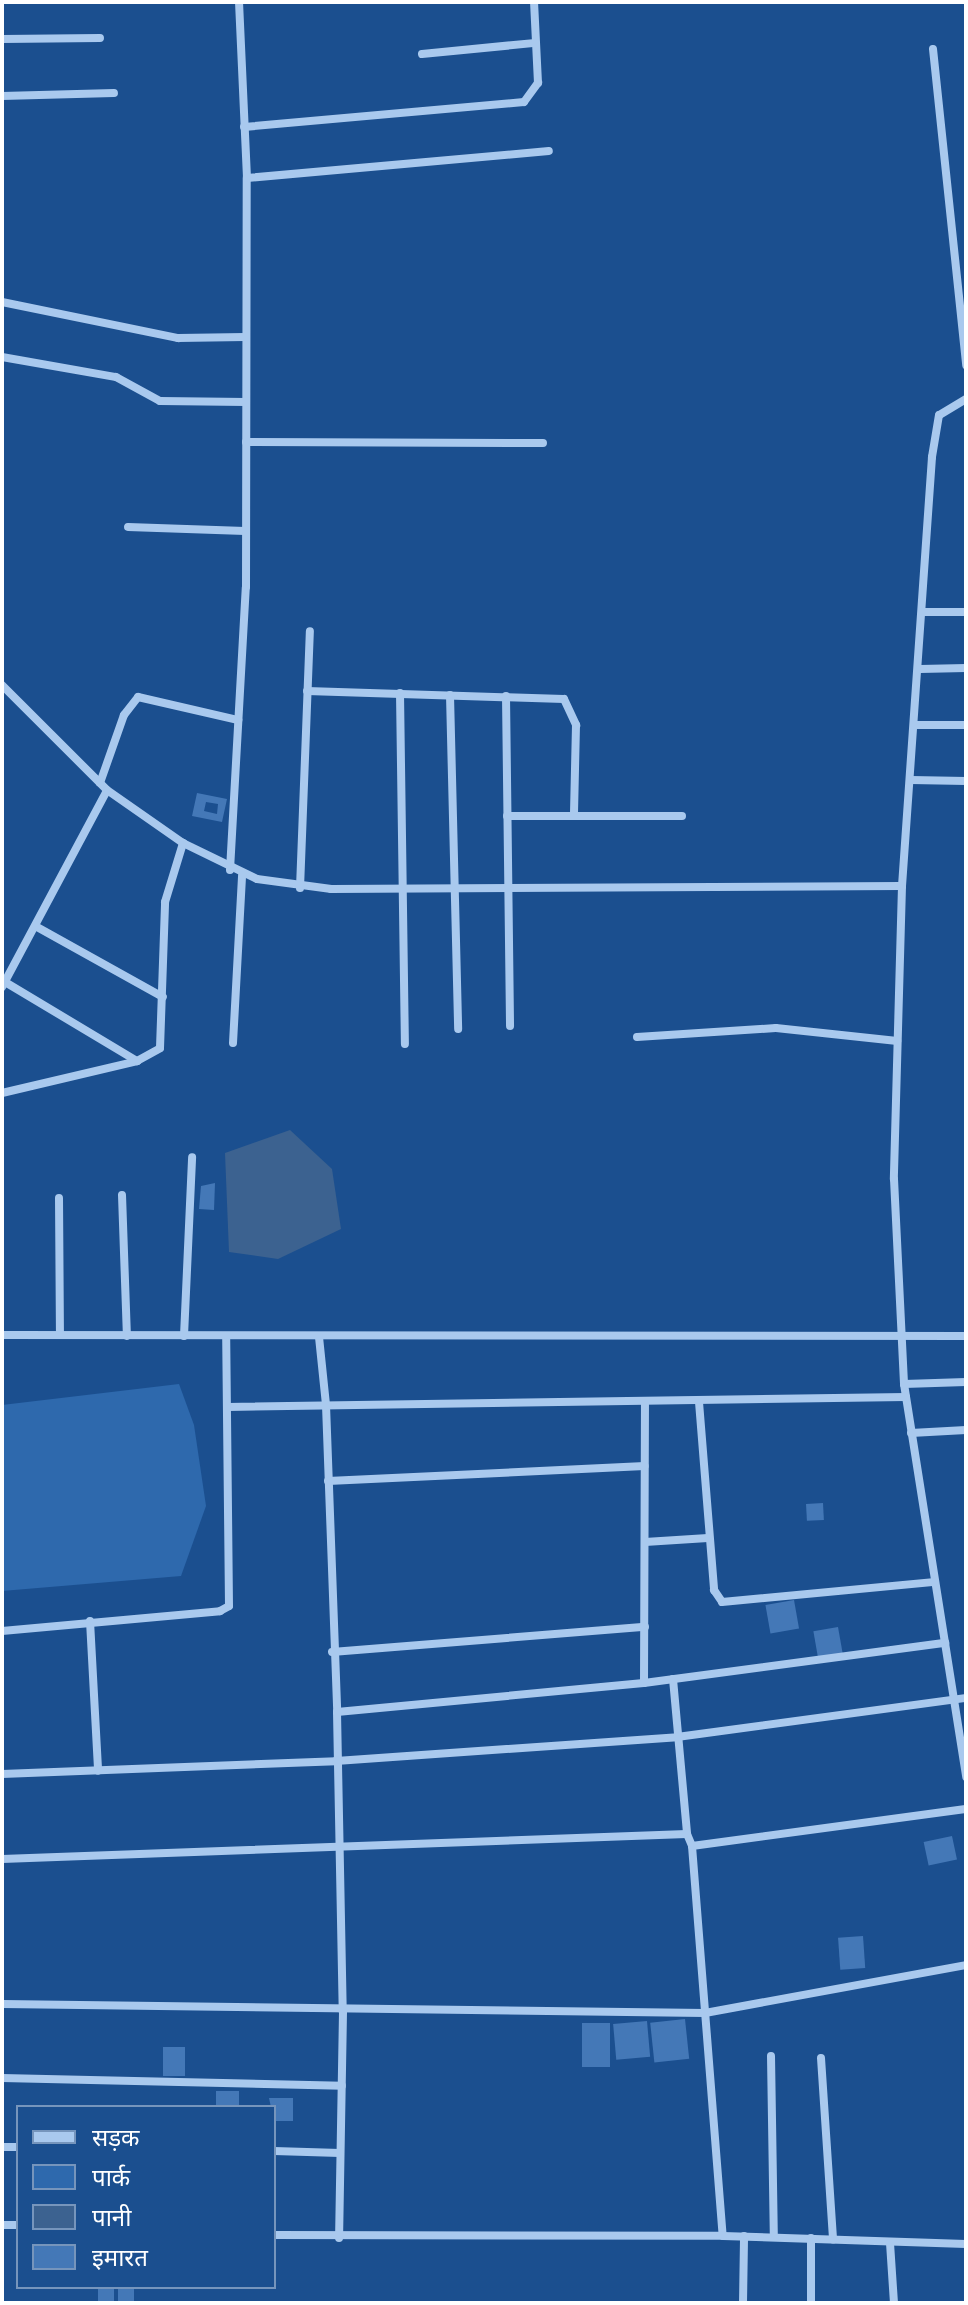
<!DOCTYPE html>
<meta charset="utf-8">
<style>
body{margin:0}
#map{position:relative;width:968px;height:2305px;overflow:hidden;background:#1b4f8f;font-family:"Titillium Web","Noto Sans Devanagari",sans-serif}
div>[style]{position:absolute}
.green>*{inset:0;background:#2e69ad}
.water>*{inset:0;background:#3c6290}
.building>*{inset:0;background:#4478b7;transform-origin:0 0}
.street>*{height:8px;margin:-4px;padding:0 4px;transform-origin:4px;border-radius:4px;background:#a9c9ee}
span{translate:-50% -50%;white-space:nowrap;text-align:center;line-height:1.15;-webkit-text-stroke:7px #1b4f8f;paint-order:stroke}
.frame{position:absolute;inset:0;border:4px solid #fff;pointer-events:none}
.legend{position:absolute;left:16px;top:2105px;width:260px;height:184px;box-sizing:border-box;background:#1b4f8f;border:2px solid #7695bc;margin:0;padding:10px 14px;list-style:none;font-size:24px;color:#fff}
.legend li{display:flex;align-items:center;gap:16px;height:40px}
.legend b{width:40px;border:2px solid #7695bc}
</style>
<div id="map">
<div class="green">
<div style="clip-path:polygon(179px 1384px,194px 1425px,206px 1506px,181px 1576px,2px 1591px,2px 1405px)"></div>
</div>
<div class="water">
<div style="clip-path:polygon(290px 1130px,332px 1169px,341px 1229px,278px 1259px,229px 1252px,225px 1153px)"></div>
</div>
<div class="building">
<div style="clip-path:polygon(evenodd,197px 793px,227px 799px,222px 822px,192px 816px,197px 793px,206px 802px,218px 804px,217px 814px,204px 811px,206px 802px)"></div>
<div style="clip-path:polygon(215px 1183px,214px 1210px,199px 1209px,201px 1186px)"></div>
<div style="left:823px;top:1503px;width:17px;height:17px;rotate:87deg"></div>
<div style="left:794px;top:1600px;width:29px;height:29px;rotate:80deg"></div>
<div style="left:838px;top:1627px;width:28px;height:25px;rotate:80deg"></div>
<div style="left:952px;top:1836px;width:24px;height:29px;rotate:78deg"></div>
<div style="left:863px;top:1936px;width:32px;height:25px;rotate:86deg"></div>
<div style="left:685px;top:2019px;width:40px;height:35px;rotate:84deg"></div>
<div style="left:647px;top:2021px;width:36px;height:34px;rotate:85deg"></div>
<div style="left:582px;top:2023px;width:28px;height:44px"></div>
<div style="left:163px;top:2047px;width:22px;height:29px"></div>
<div style="left:239px;top:2091px;width:16px;height:23px;rotate:90deg"></div>
<div style="clip-path:polygon(269px 2098px,293px 2098px,293px 2121px,274px 2121px)"></div>
<div style="left:98px;top:2287px;width:16px;height:16px"></div>
<div style="left:118px;top:2287px;width:16px;height:16px"></div>
</div>
<div class="street">
<div style="left:2px;top:39px;width:98px;rotate:-0.6deg"></div>
<div style="left:933px;top:49px;width:318px;rotate:84deg"></div>
<div style="left:422px;top:54px;width:114px;rotate:-5.6deg"></div>
<div style="left:2px;top:96px;width:112px;rotate:-1.5deg"></div>
<div style="left:244px;top:127px;width:281px;rotate:-5.1deg"></div>
<div style="left:524px;top:102px;width:24px;rotate:-54deg"></div>
<div style="left:538px;top:83px;width:81px;rotate:-92.8deg"></div>
<div style="left:247px;top:178px;width:303px;rotate:-5.1deg"></div>
<div style="left:2px;top:302px;width:180px;rotate:11.6deg"></div>
<div style="left:178px;top:338px;width:67px;rotate:-0.9deg"></div>
<div style="left:2px;top:357px;width:116px;rotate:10deg"></div>
<div style="left:116px;top:377px;width:50px;rotate:28.6deg"></div>
<div style="left:160px;top:401px;width:86px;rotate:0.7deg"></div>
<div style="left:966px;top:399px;width:31px;rotate:149deg"></div>
<div style="left:939px;top:415px;width:43px;rotate:99.5deg"></div>
<div style="left:932px;top:457px;width:430px;rotate:94deg"></div>
<div style="left:902px;top:886px;width:293px;rotate:91.6deg"></div>
<div style="left:894px;top:1179px;width:205px;rotate:87.2deg"></div>
<div style="left:904px;top:1384px;width:398px;rotate:81deg"></div>
<div style="left:246px;top:442px;width:297px;rotate:0.2deg"></div>
<div style="left:128px;top:527px;width:117px;rotate:2deg"></div>
<div style="left:925px;top:612px;width:41px"></div>
<div style="left:920px;top:669px;width:46px;rotate:-1.2deg"></div>
<div style="left:2px;top:685px;width:148px;rotate:45deg"></div>
<div style="left:107px;top:790px;width:93px;rotate:34.9deg"></div>
<div style="left:183px;top:843px;width:82px;rotate:25.9deg"></div>
<div style="left:257px;top:879px;width:75px;rotate:7.7deg"></div>
<div style="left:331px;top:889px;width:571px;rotate:-0.3deg"></div>
<div style="left:307px;top:691px;width:257px;rotate:1.8deg"></div>
<div style="left:564px;top:699px;width:29px;rotate:65deg"></div>
<div style="left:576px;top:725px;width:91px;rotate:91.3deg"></div>
<div style="left:400px;top:693px;width:351px;rotate:89.2deg"></div>
<div style="left:450px;top:695px;width:334px;rotate:88.6deg"></div>
<div style="left:506px;top:696px;width:330px;rotate:89.3deg"></div>
<div style="left:916px;top:725px;width:50px"></div>
<div style="left:911px;top:780px;width:55px;rotate:1deg"></div>
<div style="left:100px;top:783px;width:72px;rotate:-70.6deg"></div>
<div style="left:124px;top:715px;width:23px;rotate:-52deg"></div>
<div style="left:138px;top:697px;width:103px;rotate:13deg"></div>
<div style="left:507px;top:816px;width:175px"></div>
<div style="left:230px;top:870px;width:283px;rotate:-86.8deg"></div>
<div style="left:246px;top:587px;width:409px;rotate:-89.9deg"></div>
<div style="left:247px;top:178px;width:176px;rotate:-92.6deg"></div>
<div style="left:300px;top:888px;width:257px;rotate:-87.8deg"></div>
<div style="left:37px;top:927px;width:144px;rotate:29.1deg"></div>
<div style="left:5px;top:982px;width:154px;rotate:30.9deg"></div>
<div style="left:2px;top:987px;width:223px;rotate:-61.9deg"></div>
<div style="left:637px;top:1037px;width:139px;rotate:-3.7deg"></div>
<div style="left:776px;top:1028px;width:122px;rotate:6.1deg"></div>
<div style="left:233px;top:1043px;width:168px;rotate:-86.9deg"></div>
<div style="left:2px;top:1093px;width:139px;rotate:-13.3deg"></div>
<div style="left:137px;top:1061px;width:26px;rotate:-29deg"></div>
<div style="left:160px;top:1048px;width:146px;rotate:-88deg"></div>
<div style="left:165px;top:902px;width:62px;rotate:-73deg"></div>
<div style="left:122px;top:1195px;width:141px;rotate:88deg"></div>
<div style="left:59px;top:1198px;width:137px;rotate:89.6deg"></div>
<div style="left:2px;top:1335px;width:964px;rotate:0.06deg"></div>
<div style="left:184px;top:1336px;width:179px;rotate:-87.4deg"></div>
<div style="left:319px;top:1337px;width:68px;rotate:84.1deg"></div>
<div style="left:326px;top:1405px;width:307px;rotate:87.9deg"></div>
<div style="left:337px;top:1712px;width:300px;rotate:88.9deg"></div>
<div style="left:343px;top:2012px;width:226px;rotate:91deg"></div>
<div style="left:904px;top:1384px;width:62px;rotate:-1.8deg"></div>
<div style="left:699px;top:1402px;width:189px;rotate:85.4deg"></div>
<div style="left:714px;top:1590px;width:14px;rotate:56deg"></div>
<div style="left:722px;top:1602px;width:214px;rotate:-5.4deg"></div>
<div style="left:228px;top:1407px;width:678px;rotate:-0.85deg"></div>
<div style="left:911px;top:1433px;width:55px;rotate:-3.1deg"></div>
<div style="left:328px;top:1481px;width:317px;rotate:-2.7deg"></div>
<div style="left:645px;top:1542px;width:63px;rotate:-3.6deg"></div>
<div style="left:90px;top:1621px;width:150px;rotate:86.9deg"></div>
<div style="left:2px;top:1631px;width:219px;rotate:-5.2deg"></div>
<div style="left:220px;top:1611px;width:10px;rotate:-29deg"></div>
<div style="left:229px;top:1606px;width:270px;rotate:-90.6deg"></div>
<div style="left:332px;top:1652px;width:314px;rotate:-4.6deg"></div>
<div style="left:673px;top:1679px;width:156px;rotate:84.8deg"></div>
<div style="left:644px;top:1683px;width:280px;rotate:-89.8deg"></div>
<div style="left:337px;top:1712px;width:308px;rotate:-5.4deg"></div>
<div style="left:644px;top:1683px;width:304px;rotate:-7.6deg"></div>
<div style="left:2px;top:1774px;width:334px;rotate:-2.2deg"></div>
<div style="left:336px;top:1761px;width:342px;rotate:-4deg"></div>
<div style="left:677px;top:1737px;width:292px;rotate:-7.7deg"></div>
<div style="left:692px;top:1846px;width:391px;rotate:85.5deg"></div>
<div style="left:2px;top:1859px;width:685px;rotate:-2.09deg"></div>
<div style="left:687px;top:1834px;width:13px;rotate:67deg"></div>
<div style="left:692px;top:1846px;width:276px;rotate:-7.7deg"></div>
<div style="left:2px;top:2004px;width:703px;rotate:0.73deg"></div>
<div style="left:705px;top:2013px;width:265px;rotate:-10.4deg"></div>
<div style="left:771px;top:2056px;width:181px;rotate:89.1deg"></div>
<div style="left:821px;top:2058px;width:182px;rotate:86.2deg"></div>
<div style="left:2px;top:2078px;width:340px;rotate:1.3deg"></div>
<div style="left:2px;top:2147px;width:16px"></div>
<div style="left:274px;top:2151px;width:66px;rotate:1.7deg"></div>
<div style="left:2px;top:2225px;width:16px"></div>
<div style="left:274px;top:2235px;width:449px;rotate:0.1deg"></div>
<div style="left:723px;top:2236px;width:243px;rotate:1.9deg"></div>
<div style="left:890px;top:2243px;width:60px;rotate:86.2deg"></div>
<div style="left:743px;top:2303px;width:67px;rotate:-89.1deg"></div>
<div style="left:811px;top:2303px;width:65px;rotate:-90deg"></div>
</div>
<div class="frame"></div>
<ul class="legend">
<li><b style="height:10px;background:#a9c9ee"></b>सड़क</li>
<li><b style="height:22px;background:#2e69ad"></b>पार्क</li>
<li><b style="height:22px;background:#3c6290"></b>पानी</li>
<li><b style="height:22px;background:#4478b7"></b>इमारत</li>
</ul>
</div>
